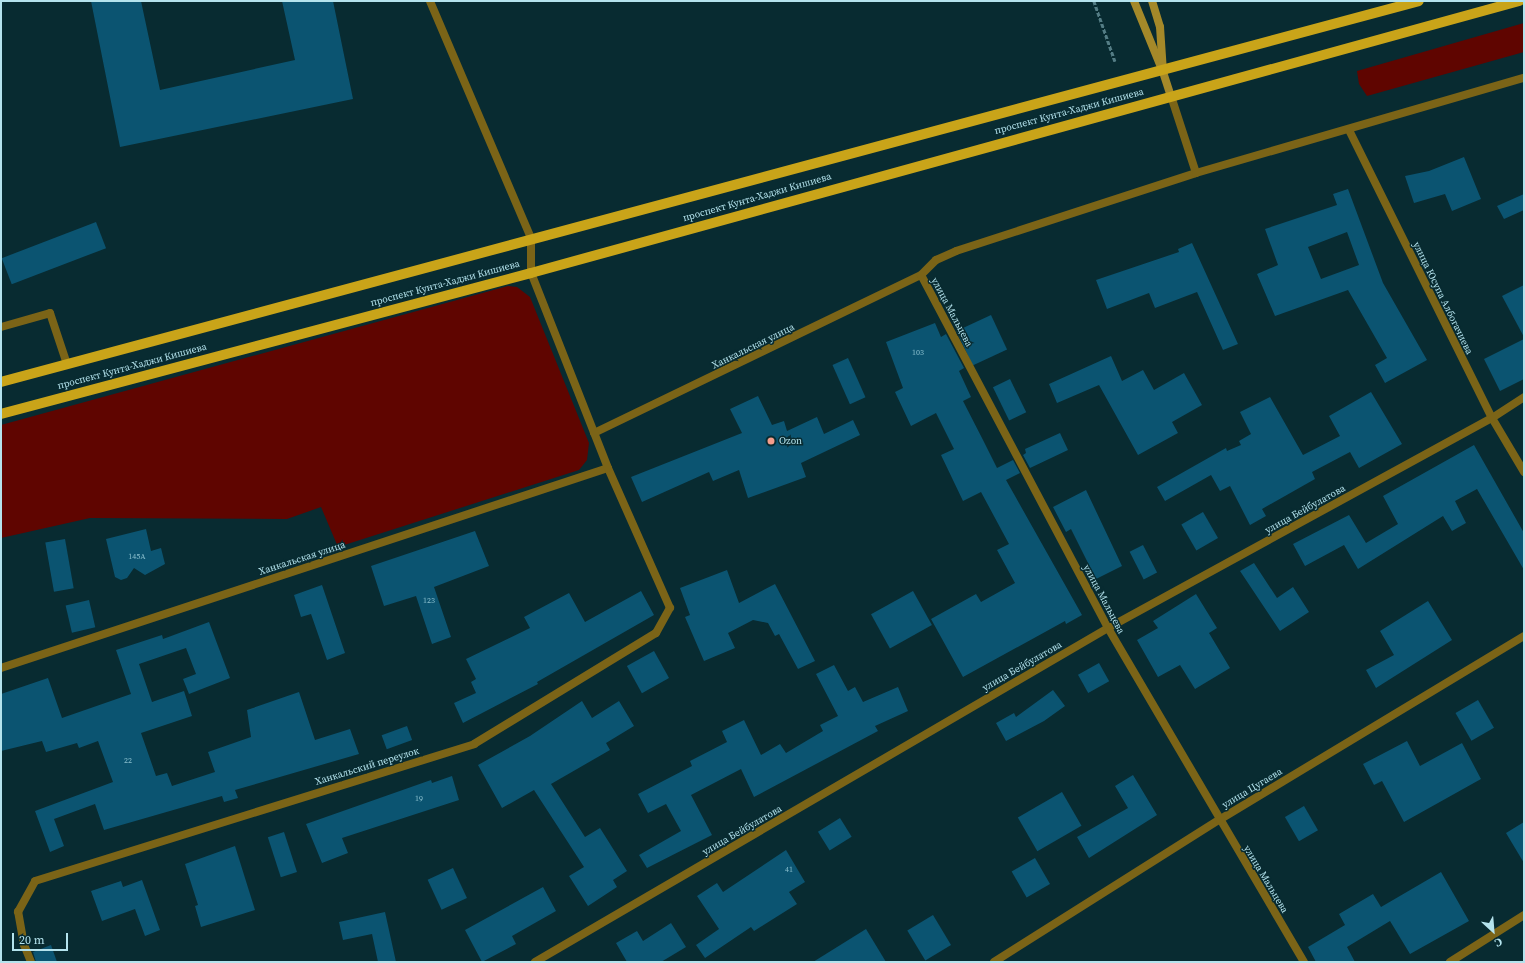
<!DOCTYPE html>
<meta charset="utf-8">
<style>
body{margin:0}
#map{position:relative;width:1525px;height:963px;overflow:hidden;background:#082b31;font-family:"Source Serif 4",serif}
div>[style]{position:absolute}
.green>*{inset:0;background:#5f0500}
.building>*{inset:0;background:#0b5471;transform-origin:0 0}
.path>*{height:2.5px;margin-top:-1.25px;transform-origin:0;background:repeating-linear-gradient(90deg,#547d85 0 4px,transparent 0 6px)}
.lane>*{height:8px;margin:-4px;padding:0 4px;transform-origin:4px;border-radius:4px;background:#7b6417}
.street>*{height:8px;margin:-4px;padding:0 4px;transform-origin:4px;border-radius:4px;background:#7b6417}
.secondary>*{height:8px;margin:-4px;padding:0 4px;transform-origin:4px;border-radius:4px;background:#a58929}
.primary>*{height:10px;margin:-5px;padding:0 5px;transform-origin:5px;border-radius:5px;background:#c9a419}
.dots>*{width:11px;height:11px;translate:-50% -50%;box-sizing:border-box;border:2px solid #082b31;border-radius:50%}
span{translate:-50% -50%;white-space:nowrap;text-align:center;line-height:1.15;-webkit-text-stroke:3px #082b31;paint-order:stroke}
.number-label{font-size:8px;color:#8abfce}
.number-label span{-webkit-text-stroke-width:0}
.street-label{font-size:10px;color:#b4e3ed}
.poi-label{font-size:10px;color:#b4e3ed}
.left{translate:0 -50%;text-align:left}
.frame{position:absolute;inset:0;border:2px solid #b4e3ed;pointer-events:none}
.north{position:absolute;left:1473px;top:911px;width:40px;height:40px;-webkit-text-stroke:3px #082b31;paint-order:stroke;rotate:154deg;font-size:11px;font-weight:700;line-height:16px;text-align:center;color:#b4e3ed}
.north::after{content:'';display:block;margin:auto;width:14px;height:18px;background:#b4e3ed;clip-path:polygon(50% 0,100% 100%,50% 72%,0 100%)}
.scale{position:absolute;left:12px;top:933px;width:56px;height:18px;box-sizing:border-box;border:2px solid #b4e3ed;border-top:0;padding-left:5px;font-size:12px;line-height:14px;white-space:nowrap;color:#b4e3ed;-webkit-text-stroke:3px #082b31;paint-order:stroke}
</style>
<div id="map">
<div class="green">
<div style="clip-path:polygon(1524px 23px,1524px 52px,1367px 96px,1359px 84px,1357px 71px)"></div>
<div style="clip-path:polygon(508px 286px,517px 287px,530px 297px,589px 443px,587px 460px,579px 470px,338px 547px,321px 507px,287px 519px,90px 518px,1px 538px,1px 425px)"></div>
</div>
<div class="building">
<div style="clip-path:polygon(91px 1px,141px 1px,160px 90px,295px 60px,282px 1px,333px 1px,353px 99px,120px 147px)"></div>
<div style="clip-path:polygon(1464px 157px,1481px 199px,1452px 211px,1445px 194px,1414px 203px,1405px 176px,1429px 171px)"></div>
<div style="clip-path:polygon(evenodd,1348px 189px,1383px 283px,1427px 360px,1385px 383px,1375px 365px,1387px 358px,1348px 290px,1275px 316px,1257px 274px,1278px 265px,1265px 229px,1337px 205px,1333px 194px,1348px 189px,1347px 232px,1359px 265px,1321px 279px,1308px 247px,1347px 232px)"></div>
<div style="clip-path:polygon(1524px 194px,1524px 210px,1504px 219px,1497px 206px)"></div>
<div style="left:96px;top:222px;width:28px;height:101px;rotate:69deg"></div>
<div style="clip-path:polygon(1192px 243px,1238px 344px,1223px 350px,1197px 292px,1155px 308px,1149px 293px,1107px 309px,1096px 280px,1179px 252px,1178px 249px)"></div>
<div style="clip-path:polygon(1524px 285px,1524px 337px,1502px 296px)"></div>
<div style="left:991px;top:315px;width:38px;height:38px;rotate:65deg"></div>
<div style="clip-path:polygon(935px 323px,941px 337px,946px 334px,964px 368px,959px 371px,971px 397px,963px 401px,983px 440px,997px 468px,1013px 460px,1020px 473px,1006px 480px,1082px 615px,1066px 624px,1065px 621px,963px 677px,931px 619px,976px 594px,981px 602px,1015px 583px,997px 550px,1009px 544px,981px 492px,963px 501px,941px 455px,954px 449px,936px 413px,911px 426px,895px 392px,903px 388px,886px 342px)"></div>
<div style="clip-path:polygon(1524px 339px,1524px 379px,1500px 391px,1484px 359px)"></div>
<div style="clip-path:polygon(1111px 356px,1122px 381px,1143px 370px,1154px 390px,1184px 373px,1202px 405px,1172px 422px,1178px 433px,1138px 455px,1099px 385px,1057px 403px,1049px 384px)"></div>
<div style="left:848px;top:358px;width:43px;height:17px;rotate:66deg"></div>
<div style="left:1010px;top:379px;width:37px;height:19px;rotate:64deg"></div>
<div style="clip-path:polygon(1371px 392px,1402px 444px,1359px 468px,1350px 452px,1312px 472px,1315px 479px,1262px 509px,1266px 516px,1250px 525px,1230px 486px,1220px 491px,1211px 475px,1165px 501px,1157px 487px,1226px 448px,1227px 451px,1241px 445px,1239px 441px,1251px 434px,1240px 412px,1270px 397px,1303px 455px,1340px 436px,1329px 416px)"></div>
<div style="clip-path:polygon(758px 396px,772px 425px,784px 421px,787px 431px,817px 417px,824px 434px,853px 420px,860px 435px,801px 463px,806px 477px,748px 498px,739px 470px,713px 481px,709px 472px,642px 502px,631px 477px,742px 433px,730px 409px)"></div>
<div style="clip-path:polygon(1060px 433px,1068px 450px,1030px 468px,1023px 455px,1026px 453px,1025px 449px)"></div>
<div style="clip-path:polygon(1474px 445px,1524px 533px,1524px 570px,1477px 489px,1455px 501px,1466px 523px,1452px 531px,1443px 516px,1358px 569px,1344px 545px,1305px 566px,1293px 544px,1349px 515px,1366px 543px,1398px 524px,1383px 496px)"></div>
<div style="clip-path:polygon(1086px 490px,1122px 566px,1096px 579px,1071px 529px,1066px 532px,1053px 507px)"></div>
<div style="left:1203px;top:512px;width:30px;height:25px;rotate:60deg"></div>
<div style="clip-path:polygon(146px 529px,151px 551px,161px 548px,165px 564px,145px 575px,134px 568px,127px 578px,121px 580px,115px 577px,106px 539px)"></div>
<div style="clip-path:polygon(475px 531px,489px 566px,434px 587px,451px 637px,432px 644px,416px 596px,384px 606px,371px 566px)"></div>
<div style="left:65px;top:539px;width:50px;height:20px;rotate:80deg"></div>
<div style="left:1143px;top:545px;width:31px;height:15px;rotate:63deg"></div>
<div style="clip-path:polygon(1254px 563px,1277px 598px,1293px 587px,1309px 612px,1280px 631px,1240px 571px)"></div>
<div style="clip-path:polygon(727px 570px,739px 603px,775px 584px,815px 661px,798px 669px,779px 634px,775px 636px,768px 623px,753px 620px,728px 633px,735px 648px,704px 661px,685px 617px,690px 615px,680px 588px)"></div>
<div style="clip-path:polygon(322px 585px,345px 653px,327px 660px,311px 614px,301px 617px,294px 595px)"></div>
<div style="clip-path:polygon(641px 591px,654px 615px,537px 682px,538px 684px,463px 723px,454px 703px,476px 693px,471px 682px,476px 679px,466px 659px,530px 628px,524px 617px,569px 593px,585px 622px)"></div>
<div style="left:913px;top:591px;width:39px;height:48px;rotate:61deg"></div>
<div style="clip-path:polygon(1196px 594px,1217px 628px,1209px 633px,1230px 668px,1195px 689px,1180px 665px,1158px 677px,1137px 640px,1158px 628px,1153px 621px)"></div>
<div style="left:89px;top:600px;width:28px;height:24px;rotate:77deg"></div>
<div style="clip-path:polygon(1428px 601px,1452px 640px,1376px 688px,1366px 670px,1394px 655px,1380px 631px)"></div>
<div style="clip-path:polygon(209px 622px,230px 678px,189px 694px,183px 679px,196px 674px,186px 648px,139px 664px,152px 702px,184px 691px,192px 716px,141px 733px,156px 776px,167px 773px,172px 786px,215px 772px,208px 752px,251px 737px,247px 710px,299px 692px,315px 740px,350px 729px,359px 754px,235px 790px,238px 798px,224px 802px,222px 796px,104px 830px,95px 804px,54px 819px,64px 846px,50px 852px,35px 811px,113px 782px,98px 741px,79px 748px,77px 743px,46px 752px,42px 741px,1px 751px,1px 694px,48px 678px,62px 718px,131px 694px,116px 650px,162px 635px,163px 639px)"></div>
<div style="left:654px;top:651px;width:31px;height:31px;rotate:61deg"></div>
<div style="left:1099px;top:663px;width:21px;height:24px;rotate:61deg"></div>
<div style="clip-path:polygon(834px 665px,848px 691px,855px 687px,863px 702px,898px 687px,908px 711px,875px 726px,878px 731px,754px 797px,741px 769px,691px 795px,712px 835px,647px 868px,639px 855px,681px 831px,666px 804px,648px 813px,638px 794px,692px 766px,690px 761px,727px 742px,722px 731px,744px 720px,761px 755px,780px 744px,786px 753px,823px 731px,820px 725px,838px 716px,816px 674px)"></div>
<div style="clip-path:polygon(1053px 690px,1065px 706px,1044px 721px,1006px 741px,996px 723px,1014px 713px,1016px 717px)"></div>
<div style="left:1478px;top:700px;width:32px;height:26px;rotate:60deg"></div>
<div style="clip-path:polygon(582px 701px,592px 718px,619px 701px,634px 726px,606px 743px,610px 750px,551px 784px,585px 837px,600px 828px,627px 871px,613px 880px,617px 887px,588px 906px,569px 876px,584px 867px,534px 790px,502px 808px,478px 765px,530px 736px)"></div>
<div style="left:407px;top:726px;width:15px;height:27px;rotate:70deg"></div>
<div style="clip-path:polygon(1407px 741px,1420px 766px,1462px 743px,1481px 779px,1404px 822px,1382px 781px,1374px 785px,1363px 764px)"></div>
<div style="clip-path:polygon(1133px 775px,1157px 815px,1089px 858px,1077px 837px,1128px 808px,1115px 786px)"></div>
<div style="clip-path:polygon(452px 776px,459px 800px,342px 838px,348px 853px,322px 863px,306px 824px,431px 780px,432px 783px)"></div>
<div style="left:1062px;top:792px;width:39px;height:51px;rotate:60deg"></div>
<div style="left:1304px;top:806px;width:28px;height:22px;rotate:60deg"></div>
<div style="left:840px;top:818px;width:22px;height:26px;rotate:58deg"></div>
<div style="clip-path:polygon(1524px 822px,1524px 863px,1506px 833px)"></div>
<div style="left:284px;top:832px;width:42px;height:17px;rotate:72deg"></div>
<div style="clip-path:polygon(235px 846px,255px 910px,201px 927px,195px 906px,198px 905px,185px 864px)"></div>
<div style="clip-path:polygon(786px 850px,805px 882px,789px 892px,797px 904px,754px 931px,751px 927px,705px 958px,696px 945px,719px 929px,697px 896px,717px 883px,723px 892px)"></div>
<div style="left:1035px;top:858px;width:30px;height:27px;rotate:60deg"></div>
<div style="left:453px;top:868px;width:33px;height:28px;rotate:65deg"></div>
<div style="clip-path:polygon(1441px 872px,1469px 921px,1410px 954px,1390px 921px,1347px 947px,1355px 962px,1316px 962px,1308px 947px,1345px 925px,1339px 914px,1373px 894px,1381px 907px)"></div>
<div style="clip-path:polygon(142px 880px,160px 930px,145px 936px,135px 909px,102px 921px,91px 891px,121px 881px,123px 887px)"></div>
<div style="clip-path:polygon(543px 887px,556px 911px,512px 936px,516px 944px,482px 962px,465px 930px)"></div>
<div style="clip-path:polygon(385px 912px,396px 962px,378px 962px,372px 934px,343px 940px,339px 922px)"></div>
<div style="left:933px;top:915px;width:35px;height:30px;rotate:59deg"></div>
<div style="clip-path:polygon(671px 923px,686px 947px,661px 962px,627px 962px,616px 943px,637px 931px,643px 941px)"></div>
<div style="clip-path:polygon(866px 929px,886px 962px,813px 962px)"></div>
<div style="clip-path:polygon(51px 945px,57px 962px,36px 962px,33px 952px)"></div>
</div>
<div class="path">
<div style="left:1094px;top:1px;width:64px;rotate:70.7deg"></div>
</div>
<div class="lane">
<div style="left:1px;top:327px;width:51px;rotate:-15.9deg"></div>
<div style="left:50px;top:313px;width:54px;rotate:71.6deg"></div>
<div style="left:31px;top:962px;width:18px;rotate:-112deg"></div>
<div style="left:24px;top:945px;width:34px;rotate:-100deg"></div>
<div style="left:18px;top:912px;width:35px;rotate:-61deg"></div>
</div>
<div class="street">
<div style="left:1171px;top:96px;width:81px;rotate:72deg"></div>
<div style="left:1349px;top:130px;width:322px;rotate:63.6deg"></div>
<div style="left:1492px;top:418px;width:63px;rotate:59.3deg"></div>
<div style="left:594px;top:433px;width:363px;rotate:-25.8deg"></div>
<div style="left:1px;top:668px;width:639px;rotate:-18.24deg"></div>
<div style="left:35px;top:881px;width:460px;rotate:-17.3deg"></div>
<div style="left:474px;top:744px;width:213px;rotate:-31.4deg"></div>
<div style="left:656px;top:633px;width:29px;rotate:-61deg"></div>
<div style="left:670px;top:608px;width:153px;rotate:-113.9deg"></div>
<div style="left:608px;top:468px;width:210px;rotate:-111.5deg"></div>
<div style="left:531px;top:273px;width:35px;rotate:-90deg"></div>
<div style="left:531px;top:238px;width:258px;rotate:-113.1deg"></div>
<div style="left:535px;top:962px;width:663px;rotate:-30.24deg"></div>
<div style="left:1108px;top:628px;width:438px;rotate:-28.7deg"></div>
<div style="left:1492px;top:418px;width:38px;rotate:-33deg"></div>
<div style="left:994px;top:962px;width:266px;rotate:-32.3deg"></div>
<div style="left:1219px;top:820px;width:356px;rotate:-31.1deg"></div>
<div style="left:1304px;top:962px;width:387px;rotate:-120.4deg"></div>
<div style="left:1108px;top:628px;width:399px;rotate:-117.9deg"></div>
<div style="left:921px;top:275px;width:21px;rotate:-45deg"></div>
<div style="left:936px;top:260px;width:22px;rotate:-24deg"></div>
<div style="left:956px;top:251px;width:252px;rotate:-18deg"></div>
<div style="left:1196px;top:173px;width:341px;rotate:-16.2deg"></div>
<div style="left:1450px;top:962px;width:88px;rotate:-32.4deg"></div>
</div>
<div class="secondary">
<div style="left:1134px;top:1px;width:77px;rotate:67.8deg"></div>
<div style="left:1163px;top:72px;width:45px;rotate:-93.8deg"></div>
<div style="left:1160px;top:27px;width:27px;rotate:-107deg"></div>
<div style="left:1163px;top:72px;width:25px;rotate:72deg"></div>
</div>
<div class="primary">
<div style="left:1px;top:382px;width:1468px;rotate:-15.04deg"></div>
<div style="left:1px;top:414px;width:548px;rotate:-14.9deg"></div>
<div style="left:531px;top:273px;width:1025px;rotate:-15.39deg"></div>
</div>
<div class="dots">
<div style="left:771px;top:441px;background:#f49d8c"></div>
</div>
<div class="number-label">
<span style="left:918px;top:353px">103</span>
<span style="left:137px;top:557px">145А</span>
<span style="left:429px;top:601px">123</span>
<span style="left:128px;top:761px">22</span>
<span style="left:419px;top:799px">19</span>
<span style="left:789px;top:870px">41</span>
</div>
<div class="street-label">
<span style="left:1069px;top:111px;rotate:-15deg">проспект Кунта-Хаджи Кишиева</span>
<span style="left:757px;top:197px;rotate:-16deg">проспект Кунта-Хаджи Кишиева</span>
<span style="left:445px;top:283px;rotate:-15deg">проспект Кунта-Хаджи Кишиева</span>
<span style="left:1443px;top:298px;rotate:64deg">улица Юсупа Албогачиева</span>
<span style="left:952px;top:312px;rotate:62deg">улица Мальцева</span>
<span style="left:753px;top:346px;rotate:-26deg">Ханкальская улица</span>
<span style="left:132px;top:366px;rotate:-15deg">проспект Кунта-Хаджи Кишиева</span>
<span style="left:1305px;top:509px;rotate:-29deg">улица Бейбулатова</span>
<span style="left:302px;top:558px;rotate:-18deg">Ханкальская улица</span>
<span style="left:1104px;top:599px;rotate:62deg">улица Мальцева</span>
<span style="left:1022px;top:666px;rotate:-30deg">улица Бейбулатова</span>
<span style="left:367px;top:766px;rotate:-17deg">Ханкальский переулок</span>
<span style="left:1252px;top:788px;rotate:-31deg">улица Цугаева</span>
<span style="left:742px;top:830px;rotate:-30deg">улица Бейбулатова</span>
<span style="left:1266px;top:879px;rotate:59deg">улица Мальцева</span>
</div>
<div class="poi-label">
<span class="left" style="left:779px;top:441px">Ozon</span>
</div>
<div class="frame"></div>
<div class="north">С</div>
<div class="scale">20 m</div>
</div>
